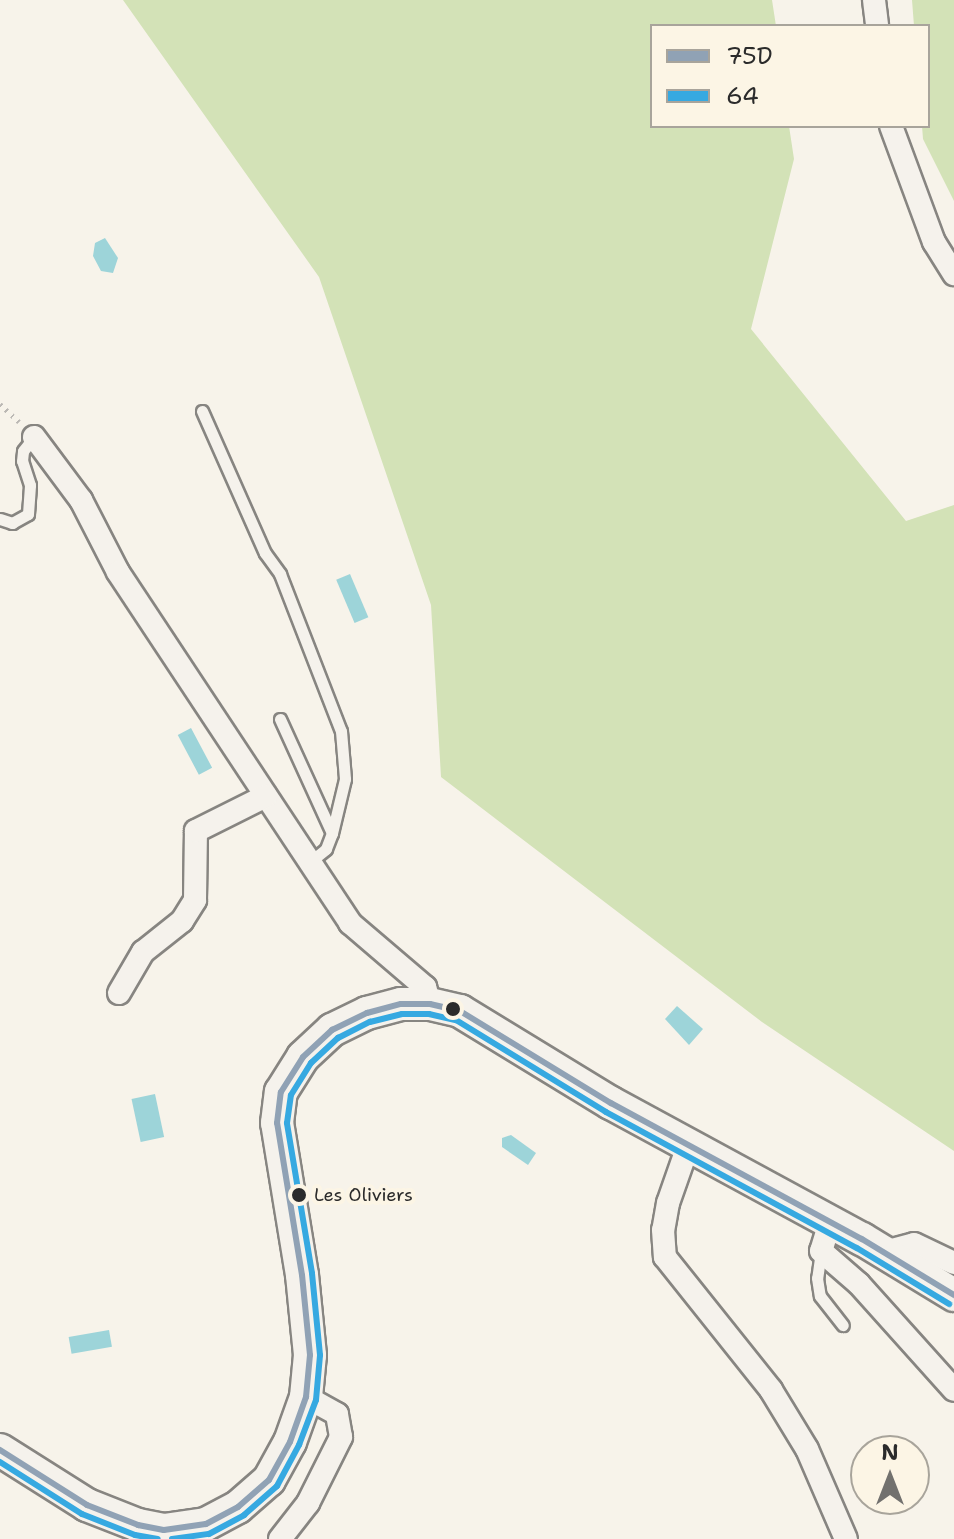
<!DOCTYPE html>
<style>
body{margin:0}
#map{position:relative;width:954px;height:1539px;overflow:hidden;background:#f7f3ea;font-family:"Shantell Sans",sans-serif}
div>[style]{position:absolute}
.green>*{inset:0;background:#d3e2b7}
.water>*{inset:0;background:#9dd4d9;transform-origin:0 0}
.path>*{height:5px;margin-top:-2.5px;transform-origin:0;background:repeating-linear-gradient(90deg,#bbb8b4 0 2px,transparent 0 8px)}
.roads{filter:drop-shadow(2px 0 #878581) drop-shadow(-2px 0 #878581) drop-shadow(0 2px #878581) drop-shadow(0 -2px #878581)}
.lane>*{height:11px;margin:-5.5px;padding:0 5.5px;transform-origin:5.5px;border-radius:5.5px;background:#f5f2ec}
.street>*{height:22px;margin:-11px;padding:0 11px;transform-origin:11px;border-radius:11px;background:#f5f2ec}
.secondary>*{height:32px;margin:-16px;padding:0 16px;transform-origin:16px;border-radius:16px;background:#f5f2ec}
.bus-1>*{height:6px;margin:-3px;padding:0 3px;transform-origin:3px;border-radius:3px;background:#90a2b5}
.bus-2>*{height:6px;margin:-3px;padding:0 3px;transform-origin:3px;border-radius:3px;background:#36a9e1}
.dots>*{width:22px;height:22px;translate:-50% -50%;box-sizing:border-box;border:4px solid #fcf5e5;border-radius:50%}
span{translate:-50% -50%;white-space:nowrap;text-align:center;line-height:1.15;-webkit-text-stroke:8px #fcf5e5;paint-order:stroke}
.bus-label{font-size:18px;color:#2b2b2b}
.left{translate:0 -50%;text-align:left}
.legend{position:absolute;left:650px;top:24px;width:280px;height:104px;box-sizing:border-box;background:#fcf5e5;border:2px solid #a8a49b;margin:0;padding:10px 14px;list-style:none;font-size:24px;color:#2b2b2b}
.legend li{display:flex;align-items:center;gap:16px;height:40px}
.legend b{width:40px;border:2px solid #a8a49b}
.north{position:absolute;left:850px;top:1435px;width:80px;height:80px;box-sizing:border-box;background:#fcf5e5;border:2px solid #a8a49b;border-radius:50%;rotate:0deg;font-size:22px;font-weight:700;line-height:32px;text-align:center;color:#2b2b2b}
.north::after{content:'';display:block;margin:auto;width:28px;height:36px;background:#72716e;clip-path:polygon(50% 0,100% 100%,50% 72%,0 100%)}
</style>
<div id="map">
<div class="green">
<div style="clip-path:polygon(123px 0,772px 0,776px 26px,652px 26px,652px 126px,789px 126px,794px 159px,751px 329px,906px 521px,954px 505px,954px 1151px,762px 1022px,441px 777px,431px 605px,319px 277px)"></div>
<div style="clip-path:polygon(912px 0,954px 0,954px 201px,923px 139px,922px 126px,928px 126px,928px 26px,914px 26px)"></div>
</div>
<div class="water">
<div style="clip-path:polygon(105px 238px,118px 258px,113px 273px,101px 271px,93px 256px,95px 243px)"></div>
<div style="left:350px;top:574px;width:47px;height:15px;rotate:67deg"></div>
<div style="left:191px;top:728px;width:45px;height:15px;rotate:62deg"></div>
<div style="clip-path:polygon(677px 1006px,703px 1029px,689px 1045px,665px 1019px)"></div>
<div style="left:155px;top:1094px;width:44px;height:24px;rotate:78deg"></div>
<div style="clip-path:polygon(511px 1135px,536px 1153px,528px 1165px,502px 1147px,502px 1138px)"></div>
<div style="left:109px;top:1330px;width:17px;height:41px;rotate:80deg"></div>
</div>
<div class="path">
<div style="left:0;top:404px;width:26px;rotate:43deg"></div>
</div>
<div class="roads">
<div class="lane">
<div style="left:202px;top:411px;width:155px;rotate:66.1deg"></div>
<div style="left:265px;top:553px;width:26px;rotate:54deg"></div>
<div style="left:280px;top:574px;width:168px;rotate:68.8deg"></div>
<div style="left:341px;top:731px;width:48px;rotate:85.2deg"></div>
<div style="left:345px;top:779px;width:56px;rotate:103.5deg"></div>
<div style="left:332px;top:833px;width:17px;rotate:111deg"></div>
<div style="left:326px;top:849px;width:22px;rotate:141deg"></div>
<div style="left:0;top:519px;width:13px;rotate:18deg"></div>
<div style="left:12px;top:523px;width:18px;rotate:-29deg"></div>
<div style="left:28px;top:514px;width:29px;rotate:-86deg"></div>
<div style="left:30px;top:485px;width:25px;rotate:-108deg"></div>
<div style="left:22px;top:461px;width:10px;rotate:-84deg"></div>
<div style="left:23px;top:451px;width:18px;rotate:-52deg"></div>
<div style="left:280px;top:719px;width:125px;rotate:65.5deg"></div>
<div style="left:821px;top:1251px;width:27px;rotate:98deg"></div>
<div style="left:817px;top:1278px;width:18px;rotate:81deg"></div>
<div style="left:820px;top:1296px;width:37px;rotate:52deg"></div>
</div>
<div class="street">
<div style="left:874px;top:0;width:26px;rotate:83deg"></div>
<div style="left:891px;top:126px;width:124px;rotate:69.7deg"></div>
<div style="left:934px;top:242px;width:38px;rotate:58deg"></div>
<div style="left:34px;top:437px;width:79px;rotate:53.3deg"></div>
<div style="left:81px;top:500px;width:81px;rotate:62.8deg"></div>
<div style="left:118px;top:572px;width:421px;rotate:56.5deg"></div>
<div style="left:350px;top:923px;width:99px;rotate:40.5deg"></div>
<div style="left:425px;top:987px;width:18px;rotate:74deg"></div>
<div style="left:119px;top:993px;width:48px;rotate:-59.7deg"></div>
<div style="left:143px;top:952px;width:50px;rotate:-38.5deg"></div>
<div style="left:182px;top:921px;width:25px;rotate:-58deg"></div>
<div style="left:195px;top:900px;width:69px;rotate:-89.2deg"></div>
<div style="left:196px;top:831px;width:78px;rotate:-26.6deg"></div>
<div style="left:688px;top:1146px;width:60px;rotate:109.3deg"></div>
<div style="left:668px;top:1203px;width:27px;rotate:100deg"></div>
<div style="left:663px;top:1230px;width:27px;rotate:86deg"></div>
<div style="left:665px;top:1257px;width:170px;rotate:51.4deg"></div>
<div style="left:771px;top:1390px;width:69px;rotate:58.6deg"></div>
<div style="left:807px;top:1449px;width:98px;rotate:66.6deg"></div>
<div style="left:830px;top:1222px;width:30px;rotate:107deg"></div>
<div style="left:821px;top:1251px;width:50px;rotate:41deg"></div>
<div style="left:859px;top:1284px;width:142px;rotate:48.1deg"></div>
<div style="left:885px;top:1252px;width:30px;rotate:-15deg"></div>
<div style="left:914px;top:1244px;width:44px;rotate:25.4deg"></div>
<div style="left:280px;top:1539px;width:46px;rotate:-52.1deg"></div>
<div style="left:308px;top:1503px;width:74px;rotate:-63.4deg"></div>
<div style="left:341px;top:1437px;width:23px;rotate:-100deg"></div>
<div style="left:337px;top:1414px;width:35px;rotate:-151deg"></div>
</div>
<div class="secondary">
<div style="left:0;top:1450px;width:103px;rotate:32.3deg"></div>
<div style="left:87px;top:1505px;width:55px;rotate:21.4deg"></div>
<div style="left:138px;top:1525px;width:26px;rotate:11deg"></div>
<div style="left:164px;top:1530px;width:42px;rotate:-8.1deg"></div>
<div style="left:206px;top:1524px;width:36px;rotate:-28deg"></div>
<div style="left:238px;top:1507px;width:41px;rotate:-41.1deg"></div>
<div style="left:269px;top:1480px;width:43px;rotate:-61.1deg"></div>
<div style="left:290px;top:1442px;width:48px;rotate:-70.4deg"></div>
<div style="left:306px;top:1397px;width:42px;rotate:-84.6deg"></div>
<div style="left:310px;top:1355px;width:80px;rotate:-95.7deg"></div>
<div style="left:302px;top:1275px;width:154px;rotate:-99.3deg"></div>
<div style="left:277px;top:1123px;width:31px;rotate:-83deg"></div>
<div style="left:281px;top:1092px;width:41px;rotate:-57.8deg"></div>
<div style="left:303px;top:1057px;width:40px;rotate:-43deg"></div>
<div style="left:332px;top:1030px;width:39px;rotate:-26deg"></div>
<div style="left:367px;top:1013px;width:35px;rotate:-15deg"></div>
<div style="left:401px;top:1004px;width:29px"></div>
<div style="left:430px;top:1004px;width:31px;rotate:13deg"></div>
<div style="left:460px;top:1011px;width:177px;rotate:31.4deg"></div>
<div style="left:611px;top:1103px;width:285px;rotate:28.5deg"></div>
<div style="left:862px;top:1239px;width:108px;rotate:31.3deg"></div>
</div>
</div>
<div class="bus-1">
<div style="left:0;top:1450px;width:103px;rotate:32.3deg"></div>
<div style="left:87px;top:1505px;width:55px;rotate:21.4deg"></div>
<div style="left:138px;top:1525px;width:26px;rotate:11deg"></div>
<div style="left:164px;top:1530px;width:42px;rotate:-8.1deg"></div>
<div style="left:206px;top:1524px;width:36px;rotate:-28deg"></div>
<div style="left:238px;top:1507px;width:41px;rotate:-41.1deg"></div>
<div style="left:269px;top:1480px;width:43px;rotate:-61.1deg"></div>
<div style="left:290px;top:1442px;width:48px;rotate:-70.4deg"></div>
<div style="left:306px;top:1397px;width:42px;rotate:-84.6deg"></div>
<div style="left:310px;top:1355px;width:80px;rotate:-95.7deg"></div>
<div style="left:302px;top:1275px;width:154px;rotate:-99.3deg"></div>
<div style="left:277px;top:1123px;width:31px;rotate:-83deg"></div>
<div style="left:281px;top:1092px;width:41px;rotate:-57.8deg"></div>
<div style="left:303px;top:1057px;width:40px;rotate:-43deg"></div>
<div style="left:332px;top:1030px;width:39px;rotate:-26deg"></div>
<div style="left:367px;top:1013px;width:35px;rotate:-15deg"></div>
<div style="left:401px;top:1004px;width:29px"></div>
<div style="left:430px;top:1004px;width:31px;rotate:13deg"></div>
<div style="left:460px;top:1011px;width:177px;rotate:31.4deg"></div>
<div style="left:611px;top:1103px;width:285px;rotate:28.5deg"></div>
<div style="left:862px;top:1239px;width:108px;rotate:31.3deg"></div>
</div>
<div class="bus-2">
<div style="left:0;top:1462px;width:97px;rotate:32.4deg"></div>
<div style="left:82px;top:1514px;width:57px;rotate:21.6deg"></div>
<div style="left:135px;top:1535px;width:23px;rotate:10deg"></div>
<div style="left:172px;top:1539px;width:37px;rotate:-8deg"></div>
<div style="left:209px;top:1534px;width:40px;rotate:-28deg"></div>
<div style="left:244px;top:1515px;width:44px;rotate:-41.3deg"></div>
<div style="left:277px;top:1486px;width:47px;rotate:-61.8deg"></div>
<div style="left:299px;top:1445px;width:48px;rotate:-69.3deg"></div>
<div style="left:316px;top:1400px;width:45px;rotate:-84.9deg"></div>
<div style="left:320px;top:1355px;width:82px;rotate:-95.6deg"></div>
<div style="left:312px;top:1273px;width:152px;rotate:-99.5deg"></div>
<div style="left:287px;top:1123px;width:28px;rotate:-82deg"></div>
<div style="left:291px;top:1095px;width:38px;rotate:-58deg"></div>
<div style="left:311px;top:1063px;width:37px;rotate:-43deg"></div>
<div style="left:338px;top:1038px;width:36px;rotate:-27deg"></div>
<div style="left:370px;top:1022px;width:33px;rotate:-14deg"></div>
<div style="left:402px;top:1014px;width:27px"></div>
<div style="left:429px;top:1014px;width:28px;rotate:13deg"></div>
<div style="left:456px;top:1020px;width:176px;rotate:31.5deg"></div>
<div style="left:606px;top:1112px;width:285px;rotate:28.5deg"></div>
<div style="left:857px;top:1248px;width:108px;rotate:31.3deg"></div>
</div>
<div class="dots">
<div style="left:453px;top:1009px;background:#2b2b2b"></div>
<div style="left:299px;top:1195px;background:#2b2b2b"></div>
</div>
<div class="bus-label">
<span class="left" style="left:314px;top:1195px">Les Oliviers</span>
</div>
<ul class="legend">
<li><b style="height:10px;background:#90a2b5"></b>75D</li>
<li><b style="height:10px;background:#36a9e1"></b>64</li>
</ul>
<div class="north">N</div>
</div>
